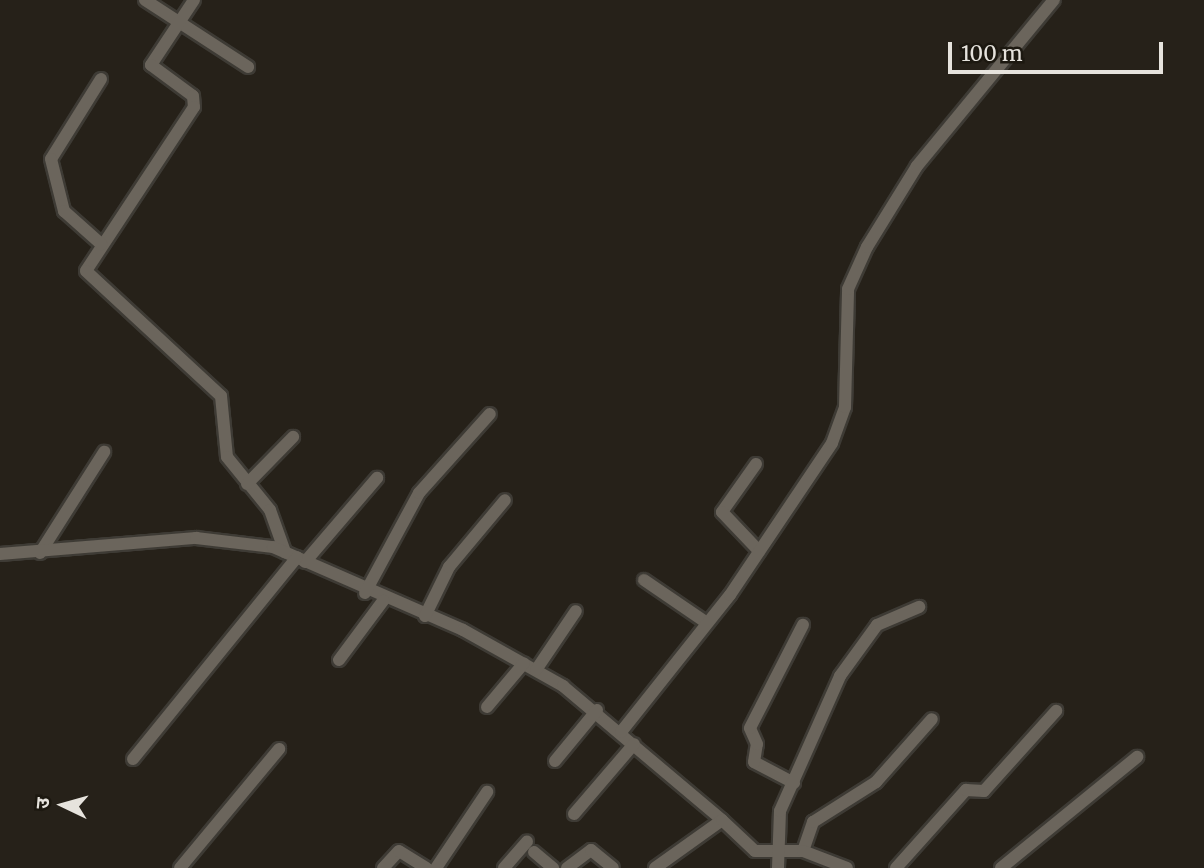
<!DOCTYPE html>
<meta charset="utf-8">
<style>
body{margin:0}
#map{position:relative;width:1204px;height:868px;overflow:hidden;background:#262119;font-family:Merriweather,"Noto Sans Devanagari",serif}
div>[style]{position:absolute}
.roads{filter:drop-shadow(2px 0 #3e3b35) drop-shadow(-2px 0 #3e3b35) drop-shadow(0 2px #3e3b35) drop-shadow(0 -2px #3e3b35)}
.street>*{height:12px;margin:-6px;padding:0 6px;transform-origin:6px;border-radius:6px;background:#6b655c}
span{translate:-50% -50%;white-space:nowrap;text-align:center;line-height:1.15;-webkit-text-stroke:5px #1c1810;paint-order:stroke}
.north{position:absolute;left:28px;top:770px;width:70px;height:70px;-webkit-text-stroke:5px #1c1810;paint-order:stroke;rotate:275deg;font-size:19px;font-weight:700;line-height:28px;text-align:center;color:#e6e3dd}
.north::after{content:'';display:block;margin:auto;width:24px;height:32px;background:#e6e3dd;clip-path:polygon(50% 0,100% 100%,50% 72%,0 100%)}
.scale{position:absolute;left:948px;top:42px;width:215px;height:32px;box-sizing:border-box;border:4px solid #e6e3dd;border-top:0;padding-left:9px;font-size:21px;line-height:24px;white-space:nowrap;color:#e6e3dd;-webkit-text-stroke:5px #1c1810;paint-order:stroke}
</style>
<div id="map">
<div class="roads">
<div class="street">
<div style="left:145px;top:0;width:123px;rotate:33deg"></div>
<div style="left:194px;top:0;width:78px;rotate:123.5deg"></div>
<div style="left:151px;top:65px;width:52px;rotate:36.4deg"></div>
<div style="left:193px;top:96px;width:11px;rotate:85deg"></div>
<div style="left:194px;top:107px;width:196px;rotate:123.4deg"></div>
<div style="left:86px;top:271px;width:184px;rotate:42.8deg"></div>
<div style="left:221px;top:396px;width:61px;rotate:84.4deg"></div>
<div style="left:227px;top:457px;width:68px;rotate:50.9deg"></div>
<div style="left:270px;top:510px;width:45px;rotate:70.3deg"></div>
<div style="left:101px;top:79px;width:94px;rotate:122deg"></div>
<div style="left:51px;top:159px;width:54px;rotate:76deg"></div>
<div style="left:64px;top:211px;width:50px;rotate:41.7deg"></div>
<div style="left:756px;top:464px;width:59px;rotate:125.3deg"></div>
<div style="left:722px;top:512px;width:54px;rotate:46.5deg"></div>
<div style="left:247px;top:484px;width:66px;rotate:-45.6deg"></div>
<div style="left:40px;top:553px;width:120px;rotate:-57.6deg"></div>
<div style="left:0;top:554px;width:197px;rotate:-4.7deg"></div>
<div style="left:196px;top:538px;width:78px;rotate:6.7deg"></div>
<div style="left:273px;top:547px;width:207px;rotate:23.6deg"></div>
<div style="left:463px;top:630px;width:115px;rotate:29.2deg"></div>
<div style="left:563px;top:686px;width:208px;rotate:40.1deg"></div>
<div style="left:305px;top:562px;width:111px;rotate:-49.4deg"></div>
<div style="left:644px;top:580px;width:76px;rotate:34.3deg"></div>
<div style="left:365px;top:593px;width:114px;rotate:-61.6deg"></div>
<div style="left:419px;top:493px;width:106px;rotate:-48.1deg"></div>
<div style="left:425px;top:616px;width:55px;rotate:-63.9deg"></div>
<div style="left:449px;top:567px;width:87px;rotate:-50.1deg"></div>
<div style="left:339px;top:660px;width:74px;rotate:-53.3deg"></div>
<div style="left:536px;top:670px;width:71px;rotate:-55.9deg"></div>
<div style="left:487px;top:707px;width:57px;rotate:-49.9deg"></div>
<div style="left:621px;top:732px;width:175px;rotate:-51.5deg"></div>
<div style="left:730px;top:595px;width:183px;rotate:-56.1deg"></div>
<div style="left:832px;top:443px;width:38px;rotate:-70deg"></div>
<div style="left:845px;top:407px;width:118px;rotate:-88.5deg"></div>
<div style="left:848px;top:289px;width:46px;rotate:-65.7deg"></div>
<div style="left:867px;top:247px;width:95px;rotate:-58.3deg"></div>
<div style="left:917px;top:166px;width:215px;rotate:-50.5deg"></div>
<div style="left:133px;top:759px;width:260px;rotate:-50.9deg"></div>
<div style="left:555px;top:761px;width:66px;rotate:-50.5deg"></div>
<div style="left:794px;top:783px;width:45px;rotate:-152.3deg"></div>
<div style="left:754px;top:762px;width:18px;rotate:-81deg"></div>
<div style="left:757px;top:744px;width:17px;rotate:-114deg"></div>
<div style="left:750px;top:728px;width:116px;rotate:-62.8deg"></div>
<div style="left:574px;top:814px;width:92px;rotate:-49.4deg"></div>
<div style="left:803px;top:851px;width:31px;rotate:-71deg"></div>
<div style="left:813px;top:822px;width:75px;rotate:-32.4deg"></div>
<div style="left:876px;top:782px;width:84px;rotate:-48.4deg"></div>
<div style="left:534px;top:852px;width:25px;rotate:40deg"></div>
<div style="left:180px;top:868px;width:155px;rotate:-50.2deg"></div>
<div style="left:383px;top:868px;width:23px;rotate:-47deg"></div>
<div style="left:399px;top:851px;width:32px;rotate:32deg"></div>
<div style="left:436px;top:868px;width:92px;rotate:-56.1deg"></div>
<div style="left:504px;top:868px;width:35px;rotate:-49deg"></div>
<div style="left:567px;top:868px;width:30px;rotate:-37deg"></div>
<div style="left:591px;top:850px;width:28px;rotate:39deg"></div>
<div style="left:655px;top:868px;width:82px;rotate:-35.6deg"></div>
<div style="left:722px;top:820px;width:45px;rotate:43.2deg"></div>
<div style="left:755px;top:851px;width:48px"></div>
<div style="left:803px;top:851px;width:47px;rotate:21.1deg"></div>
<div style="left:778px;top:868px;width:57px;rotate:-88deg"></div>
<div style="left:780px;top:811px;width:148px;rotate:-66deg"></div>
<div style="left:840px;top:676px;width:63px;rotate:-54deg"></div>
<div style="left:877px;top:625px;width:46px;rotate:-23.2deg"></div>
<div style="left:896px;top:868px;width:105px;rotate:-48.1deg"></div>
<div style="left:966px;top:790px;width:18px;rotate:3deg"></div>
<div style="left:984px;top:791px;width:108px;rotate:-48deg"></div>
<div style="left:1001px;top:868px;width:176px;rotate:-39.2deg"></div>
</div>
</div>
<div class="north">उ</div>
<div class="scale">100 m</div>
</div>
